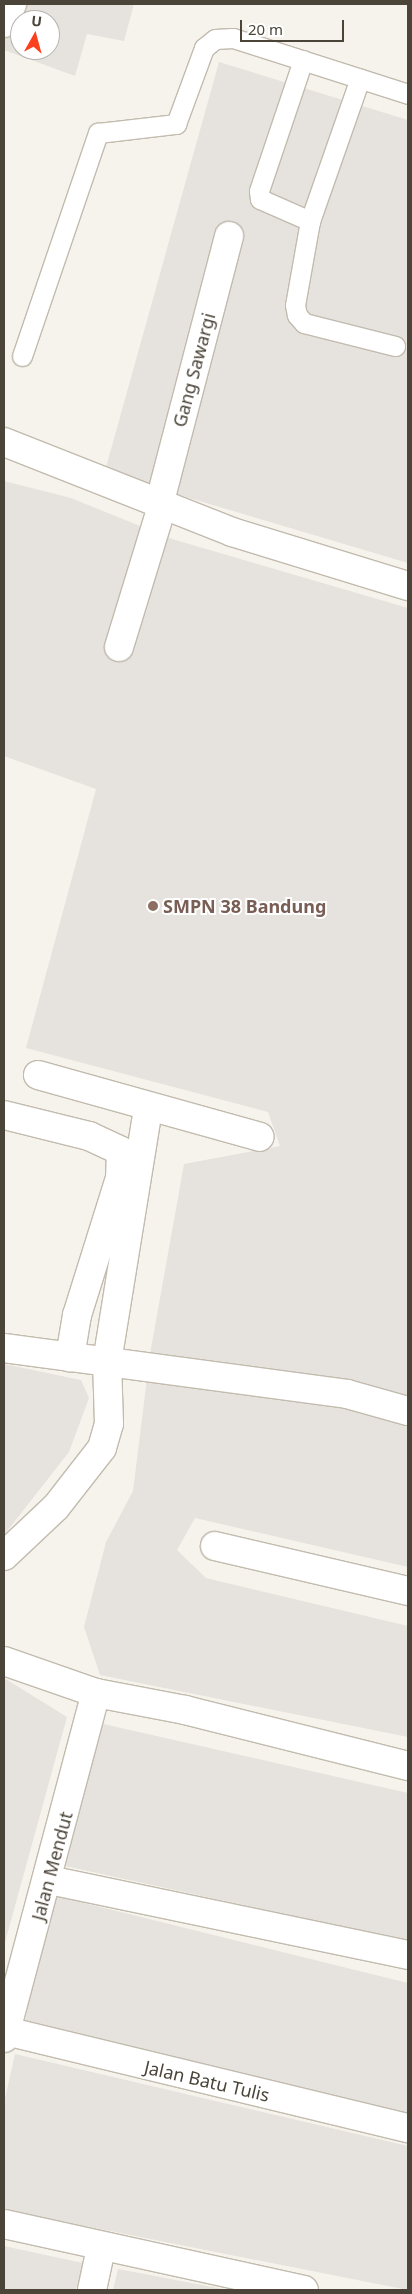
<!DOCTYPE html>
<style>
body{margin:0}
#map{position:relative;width:412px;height:2294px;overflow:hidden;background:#f6f3ec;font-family:"Noto Sans",sans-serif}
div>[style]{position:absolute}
.industrial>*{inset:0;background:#e6e2dd}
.roads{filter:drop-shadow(1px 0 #c2bbae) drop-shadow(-1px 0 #c2bbae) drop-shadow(0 1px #c2bbae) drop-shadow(0 -1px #c2bbae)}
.service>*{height:19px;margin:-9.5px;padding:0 9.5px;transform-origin:9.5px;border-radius:9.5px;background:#fff}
.minor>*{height:28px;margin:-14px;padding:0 14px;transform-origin:14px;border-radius:14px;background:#fff}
.dots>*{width:14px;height:14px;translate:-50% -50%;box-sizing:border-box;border:2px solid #fff;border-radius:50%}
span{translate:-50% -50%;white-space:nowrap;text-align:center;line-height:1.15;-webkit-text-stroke:4px #fff;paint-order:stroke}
.street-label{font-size:18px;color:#4b4439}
.education-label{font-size:18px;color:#785e54;font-weight:700}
.left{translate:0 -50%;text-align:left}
.frame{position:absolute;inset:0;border:5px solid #4b4439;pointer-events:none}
.north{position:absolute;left:10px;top:10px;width:50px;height:50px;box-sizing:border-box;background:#fff;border:1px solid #b7b4b0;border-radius:50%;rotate:7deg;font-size:14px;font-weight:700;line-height:20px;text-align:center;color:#4b4439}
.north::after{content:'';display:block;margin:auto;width:18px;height:22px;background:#fc3f1d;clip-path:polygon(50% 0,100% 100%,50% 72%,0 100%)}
.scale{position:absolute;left:240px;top:20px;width:104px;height:22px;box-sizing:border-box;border:2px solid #4b4439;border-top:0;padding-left:6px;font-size:15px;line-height:18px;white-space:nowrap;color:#4b4439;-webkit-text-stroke:4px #fff;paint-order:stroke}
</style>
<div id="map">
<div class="industrial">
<div style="clip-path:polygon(evenodd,22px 4px,134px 4px,124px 41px,87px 34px,75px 76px,4px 50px,4px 39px,22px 4px,20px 20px,50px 20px,50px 50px,20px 50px,20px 20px)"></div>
<div style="clip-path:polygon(219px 62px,408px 120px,408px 563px,159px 489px,103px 478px)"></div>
<div style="clip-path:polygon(4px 481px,71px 498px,172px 539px,408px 608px,408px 1567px,195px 1518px,177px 1550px,206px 1578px,408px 1626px,408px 1737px,100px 1675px,84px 1627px,106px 1542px,133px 1491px,150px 1354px,184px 1164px,280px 1146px,268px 1112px,26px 1048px,96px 789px,4px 756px)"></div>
<div style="clip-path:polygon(4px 1364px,81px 1380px,89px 1398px,69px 1452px,4px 1535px)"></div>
<div style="clip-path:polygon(4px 1678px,67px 1717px,4px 1946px)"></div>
<div style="clip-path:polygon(99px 1723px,408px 1793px,408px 1949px,316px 1921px,65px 1866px)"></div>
<div style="clip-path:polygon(52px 1895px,408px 1983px,408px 2133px,24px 2026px)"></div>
<div style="clip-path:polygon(15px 2054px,408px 2146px,408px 2290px,4px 2210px,4px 2103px)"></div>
<div style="clip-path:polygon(4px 2246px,83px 2263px,76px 2290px,4px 2290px)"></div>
<div style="clip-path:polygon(118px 2269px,228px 2290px,113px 2290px)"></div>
</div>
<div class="roads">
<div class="service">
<div style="left:303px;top:60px;width:138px;rotate:108.6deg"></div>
<div style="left:259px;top:191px;width:8px;rotate:83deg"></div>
<div style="left:260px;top:199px;width:55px;rotate:23.7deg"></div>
<div style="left:310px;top:221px;width:151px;rotate:-70.7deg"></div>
<div style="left:310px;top:221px;width:85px;rotate:100.1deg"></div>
<div style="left:295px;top:305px;width:10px;rotate:79deg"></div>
<div style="left:297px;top:315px;width:11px;rotate:49deg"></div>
<div style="left:304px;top:323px;width:94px;rotate:14.2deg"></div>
<div style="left:22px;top:356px;width:236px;rotate:-71.2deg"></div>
<div style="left:98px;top:133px;width:79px;rotate:-6.6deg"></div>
<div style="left:176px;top:124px;width:81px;rotate:-69.8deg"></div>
<div style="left:204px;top:48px;width:14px;rotate:-39deg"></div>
<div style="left:215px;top:39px;width:18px;rotate:-3deg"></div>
<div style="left:233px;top:38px;width:184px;rotate:17.7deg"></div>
</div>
<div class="minor">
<div style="left:4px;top:23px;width:21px;rotate:-67deg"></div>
<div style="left:4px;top:442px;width:245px;rotate:21.5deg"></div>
<div style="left:232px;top:532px;width:184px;rotate:17.1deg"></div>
<div style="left:159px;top:505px;width:278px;rotate:-75.4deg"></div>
<div style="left:119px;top:647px;width:147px;rotate:-73deg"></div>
<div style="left:38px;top:1075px;width:230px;rotate:15.6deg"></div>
<div style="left:4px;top:1115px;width:88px;rotate:13.9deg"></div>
<div style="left:89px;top:1136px;width:35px;rotate:25deg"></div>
<div style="left:121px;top:1151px;width:27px;rotate:92deg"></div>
<div style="left:120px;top:1178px;width:144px;rotate:107.4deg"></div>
<div style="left:77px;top:1315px;width:43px;rotate:99.5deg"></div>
<div style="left:4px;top:1348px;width:346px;rotate:7.6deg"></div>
<div style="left:347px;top:1394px;width:63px;rotate:15.6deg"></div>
<div style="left:215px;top:1546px;width:198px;rotate:13.1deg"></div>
<div style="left:4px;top:1556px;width:71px;rotate:-43.3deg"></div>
<div style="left:56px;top:1507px;width:75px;rotate:-52.1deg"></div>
<div style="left:102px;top:1448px;width:25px;rotate:-74deg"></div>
<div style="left:109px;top:1424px;width:62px;rotate:-91.8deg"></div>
<div style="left:107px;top:1362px;width:255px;rotate:-80.8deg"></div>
<div style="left:4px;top:1661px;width:97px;rotate:19.2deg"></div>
<div style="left:96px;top:1693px;width:91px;rotate:10.8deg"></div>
<div style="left:185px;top:1710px;width:230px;rotate:14.1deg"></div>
<div style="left:49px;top:1880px;width:367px;rotate:11.8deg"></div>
<div style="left:6px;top:2031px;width:414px;rotate:13.6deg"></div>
<div style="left:4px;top:2038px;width:357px;rotate:-75.1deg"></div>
<div style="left:4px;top:2224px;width:307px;rotate:12.4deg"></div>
<div style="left:92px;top:2290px;width:43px;rotate:-77.9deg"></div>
</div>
</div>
<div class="dots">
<div style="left:153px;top:906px;background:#8d6e63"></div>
</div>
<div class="street-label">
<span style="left:194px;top:370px;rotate:-75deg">Gang Sawargi</span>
<span style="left:52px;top:1866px;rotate:-75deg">Jalan Mendut</span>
<span style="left:207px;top:2081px;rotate:13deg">Jalan Batu Tulis</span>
</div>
<div class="education-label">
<span class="left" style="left:163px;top:906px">SMPN 38 Bandung</span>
</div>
<div class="frame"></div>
<div class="north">U</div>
<div class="scale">20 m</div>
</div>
